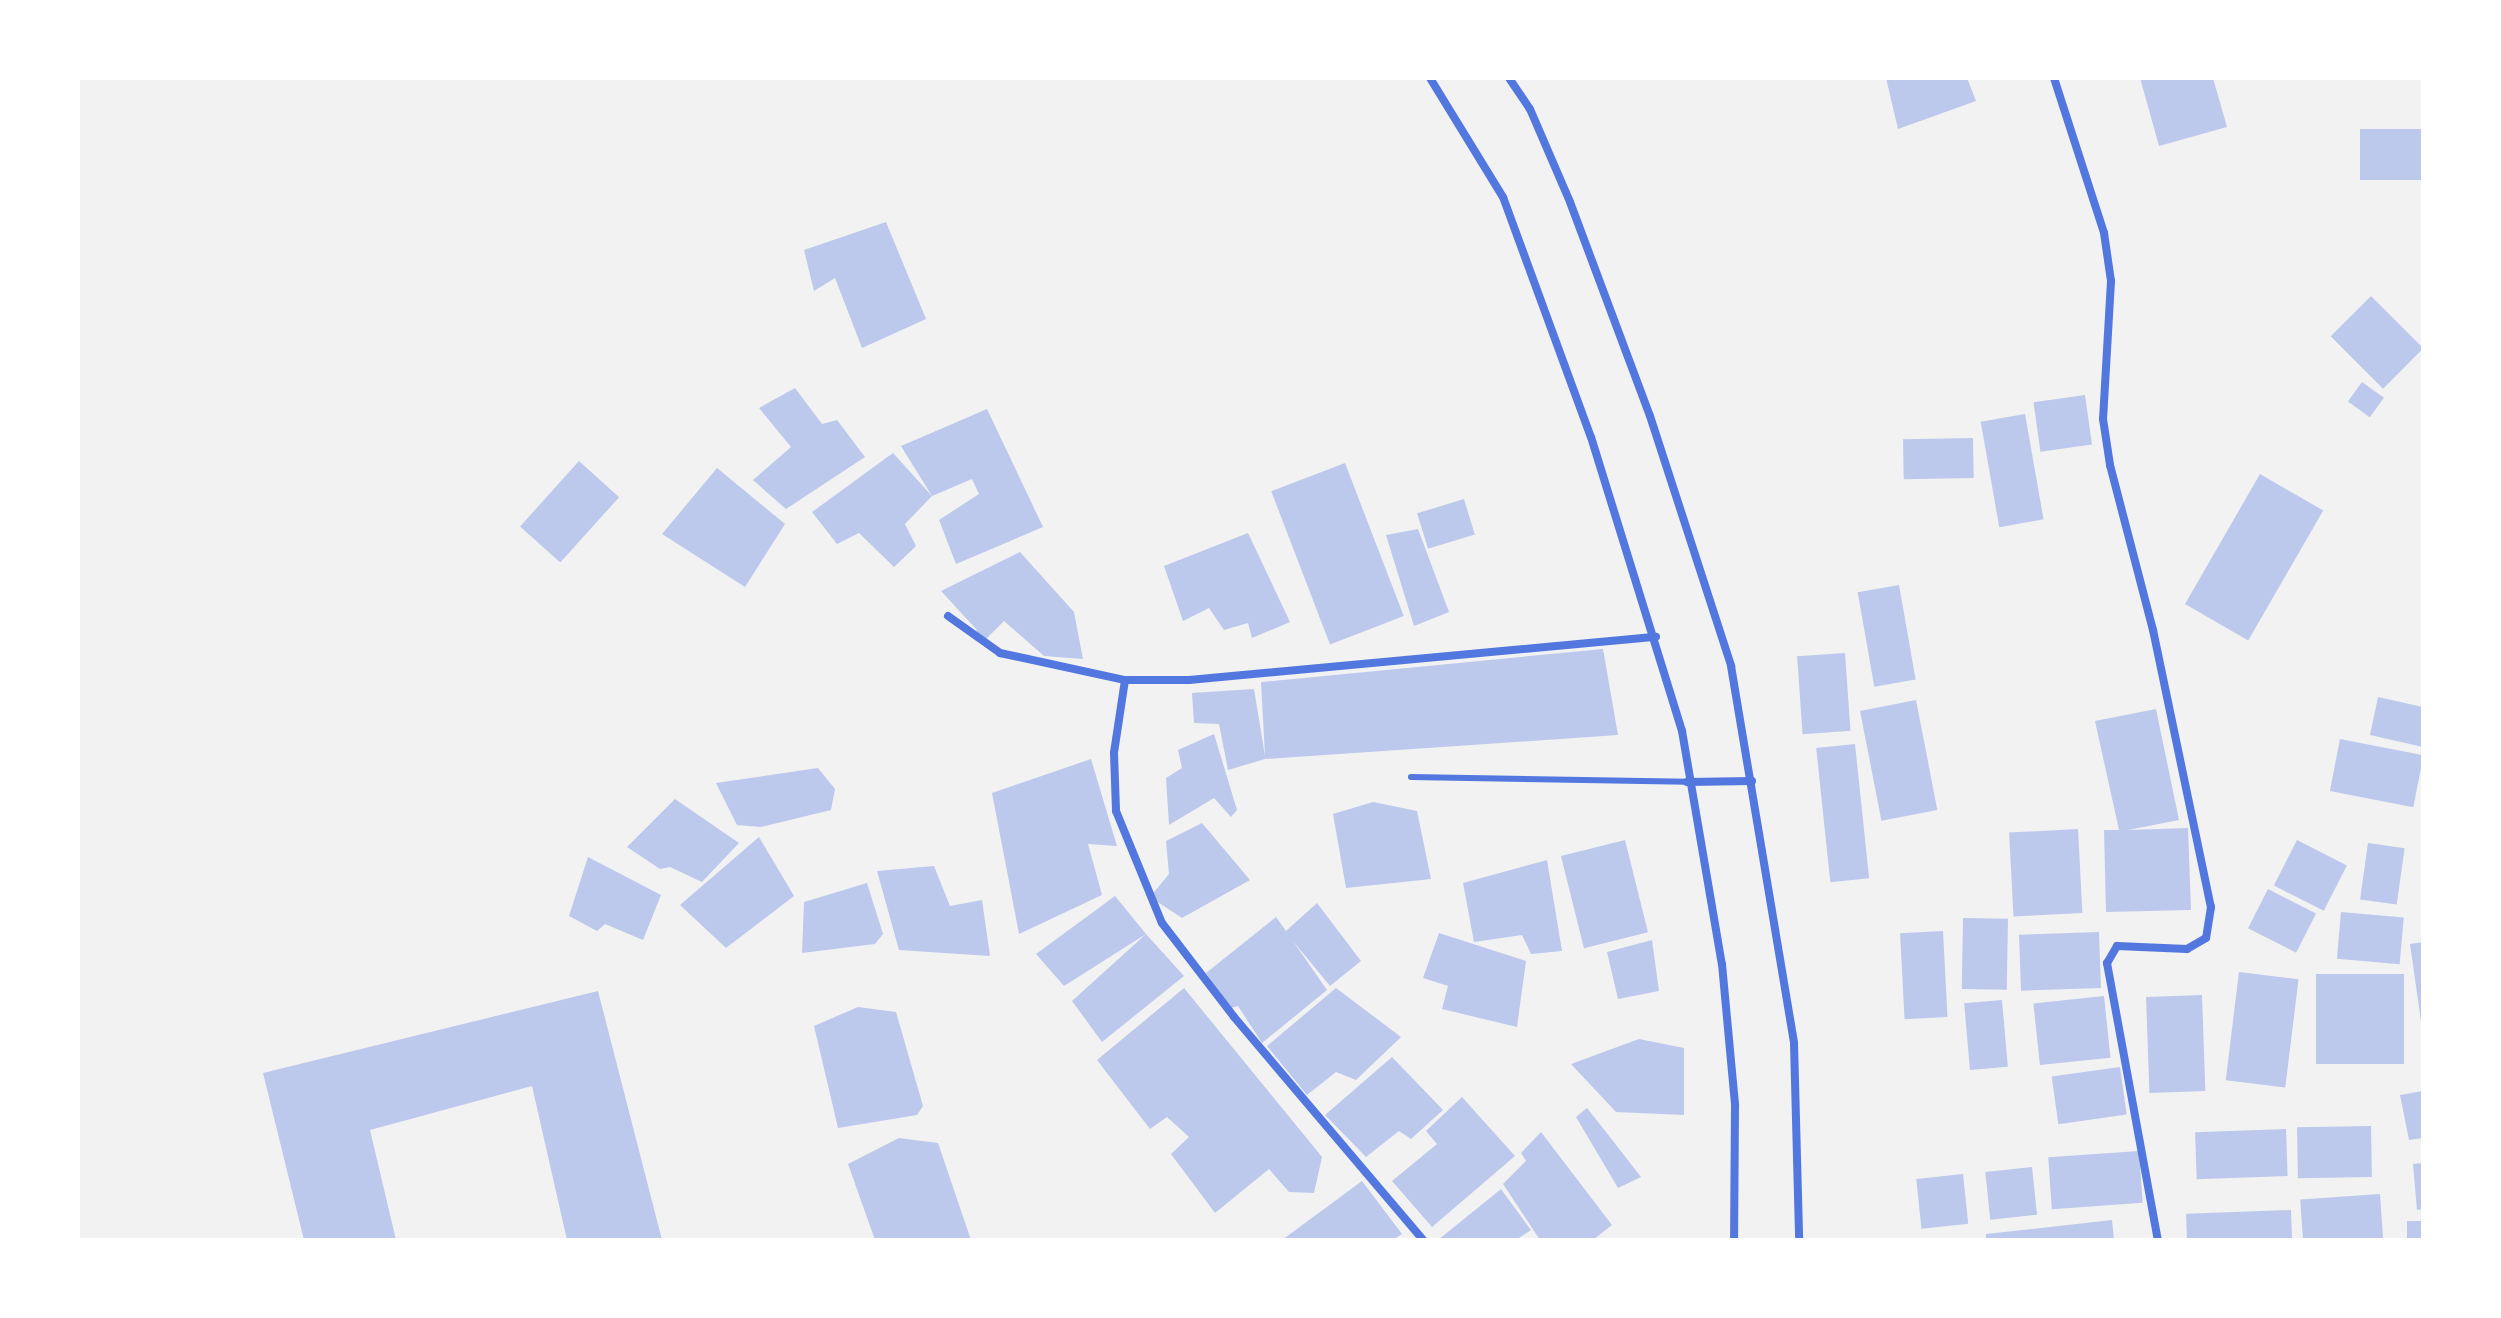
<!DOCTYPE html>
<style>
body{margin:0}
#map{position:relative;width:2501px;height:1318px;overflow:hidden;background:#f2f2f2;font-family:Overpass,sans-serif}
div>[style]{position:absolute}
.building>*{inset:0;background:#bdc9ec;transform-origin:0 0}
.service>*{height:6px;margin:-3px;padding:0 3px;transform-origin:3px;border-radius:3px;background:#5277de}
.minor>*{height:8px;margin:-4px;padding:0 4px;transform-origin:4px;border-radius:4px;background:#5277de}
span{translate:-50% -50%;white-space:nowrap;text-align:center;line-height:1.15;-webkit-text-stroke:8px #fff;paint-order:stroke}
.frame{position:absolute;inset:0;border:80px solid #fff;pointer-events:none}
</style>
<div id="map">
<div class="building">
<div style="clip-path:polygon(1886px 78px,1967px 78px,1976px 101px,1898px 129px)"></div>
<div style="clip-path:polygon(2140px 78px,2213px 78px,2227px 127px,2159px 146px)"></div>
<div style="left:2423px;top:129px;width:51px;height:63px;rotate:90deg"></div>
<div style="clip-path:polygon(886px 222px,926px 319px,862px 348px,835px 278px,814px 291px,804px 250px)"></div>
<div style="left:2371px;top:296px;width:74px;height:57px;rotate:45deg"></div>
<div style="left:2362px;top:382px;width:27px;height:24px;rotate:36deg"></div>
<div style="clip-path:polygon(795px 388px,822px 424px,837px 420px,865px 457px,786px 509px,753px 480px,791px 447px,759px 408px)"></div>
<div style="left:2085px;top:395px;width:50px;height:52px;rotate:82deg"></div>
<div style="clip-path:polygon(987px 409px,1043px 527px,956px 564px,939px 520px,979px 494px,972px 479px,932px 496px,905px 524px,916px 546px,894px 567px,859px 533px,837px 544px,812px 512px,893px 453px,932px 496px,901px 446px)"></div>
<div style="left:2025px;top:414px;width:107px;height:45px;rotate:80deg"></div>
<div style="left:1973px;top:438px;width:40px;height:70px;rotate:89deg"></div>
<div style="left:579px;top:461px;width:54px;height:88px;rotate:42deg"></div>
<div style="left:1345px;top:463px;width:164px;height:79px;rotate:69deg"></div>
<div style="clip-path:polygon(717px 468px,785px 524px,745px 587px,662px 534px)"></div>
<div style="left:2260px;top:474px;width:73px;height:150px;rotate:30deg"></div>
<div style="left:1464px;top:499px;width:37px;height:49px;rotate:73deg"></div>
<div style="clip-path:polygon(1418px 529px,1449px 612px,1414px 626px,1386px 535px)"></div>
<div style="clip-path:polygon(1248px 533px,1290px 622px,1252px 638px,1248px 623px,1224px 630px,1209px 608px,1183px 621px,1164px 566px)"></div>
<div style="clip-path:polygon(1020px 552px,1074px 612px,1083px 659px,1044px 656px,1004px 621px,982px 643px,976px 629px,941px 591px)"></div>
<div style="left:1899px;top:585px;width:96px;height:42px;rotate:80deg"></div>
<div style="clip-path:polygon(1603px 649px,1618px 735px,1265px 759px,1228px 770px,1219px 724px,1194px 723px,1192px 693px,1254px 689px,1265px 756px,1261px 682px)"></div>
<div style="left:1845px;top:653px;width:78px;height:48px;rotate:86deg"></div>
<div style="clip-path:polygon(2378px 697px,2423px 707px,2423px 747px,2370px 735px)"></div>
<div style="left:1916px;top:700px;width:112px;height:57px;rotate:79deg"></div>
<div style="clip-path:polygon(2156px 709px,2179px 820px,2128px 830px,2188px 828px,2191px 910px,2106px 912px,2104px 830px,2119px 830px,2095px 721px)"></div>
<div style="clip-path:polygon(1214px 734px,1237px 810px,1231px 817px,1214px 798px,1169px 825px,1166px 778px,1182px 768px,1178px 750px)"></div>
<div style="left:2340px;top:739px;width:85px;height:53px;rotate:11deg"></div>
<div style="left:1855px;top:744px;width:135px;height:39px;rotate:84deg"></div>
<div style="clip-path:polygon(1091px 759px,1117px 846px,1088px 844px,1102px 895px,1019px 934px,992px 793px)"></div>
<div style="clip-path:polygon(818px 768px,835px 789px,831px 810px,761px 827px,737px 825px,716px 783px)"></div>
<div style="clip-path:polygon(675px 799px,739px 843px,702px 882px,670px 867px,660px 869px,627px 847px)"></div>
<div style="clip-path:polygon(1373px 802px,1417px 811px,1431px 879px,1346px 888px,1333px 814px)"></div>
<div style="clip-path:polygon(1202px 823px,1250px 880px,1182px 918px,1150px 897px,1169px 874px,1166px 841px)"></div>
<div style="left:2078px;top:829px;width:84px;height:69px;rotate:87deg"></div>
<div style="clip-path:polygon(759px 837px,794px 896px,726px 948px,680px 905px)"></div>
<div style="left:1625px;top:840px;width:95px;height:66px;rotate:76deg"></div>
<div style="left:2297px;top:840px;width:56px;height:51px;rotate:27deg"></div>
<div style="left:2368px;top:843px;width:37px;height:57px;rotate:8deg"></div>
<div style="clip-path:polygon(588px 857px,661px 895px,643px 940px,605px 924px,597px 931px,569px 916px)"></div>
<div style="clip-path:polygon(1547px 860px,1562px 951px,1531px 954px,1522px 935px,1474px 942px,1463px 883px)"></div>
<div style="clip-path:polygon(934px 866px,950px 906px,982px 900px,990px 956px,899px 950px,877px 871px)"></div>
<div style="clip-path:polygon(867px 883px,883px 934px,875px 944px,802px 953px,804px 902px)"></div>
<div style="left:2268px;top:889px;width:54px;height:44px;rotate:27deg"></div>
<div style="clip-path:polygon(1115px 896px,1146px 934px,1064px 986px,1036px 954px)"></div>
<div style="clip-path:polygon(1317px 903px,1361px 961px,1330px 986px,1293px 941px,1327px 990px,1262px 1043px,1238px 1006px,1231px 1008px,1206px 973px,1276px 917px,1286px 931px)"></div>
<div style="left:2341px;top:912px;width:63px;height:47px;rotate:5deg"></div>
<div style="left:1963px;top:918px;width:45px;height:71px;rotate:1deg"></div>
<div style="left:1943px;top:931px;width:86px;height:43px;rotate:87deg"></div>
<div style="left:2099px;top:932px;width:56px;height:80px;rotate:88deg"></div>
<div style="clip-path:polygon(1439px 933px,1526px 961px,1517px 1027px,1442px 1009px,1448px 986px,1423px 978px)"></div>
<div style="clip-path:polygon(1146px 934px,1184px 976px,1102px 1042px,1072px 1001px)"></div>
<div style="clip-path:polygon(1652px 940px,1659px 991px,1618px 999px,1607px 952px)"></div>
<div style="clip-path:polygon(2423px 942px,2423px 1021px,2421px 1021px,2410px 944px)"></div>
<div style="left:2239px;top:972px;width:60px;height:109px;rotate:7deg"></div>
<div style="left:2316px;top:974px;width:88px;height:90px"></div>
<div style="clip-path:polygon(1184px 988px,1322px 1157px,1314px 1193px,1289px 1192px,1269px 1169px,1215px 1213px,1171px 1154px,1189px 1137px,1167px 1117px,1150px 1129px,1097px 1060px)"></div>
<div style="clip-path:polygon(1336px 988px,1401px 1037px,1356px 1080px,1336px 1072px,1307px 1095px,1267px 1046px)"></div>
<div style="clip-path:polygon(598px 991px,662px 1240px,567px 1240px,532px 1086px,370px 1130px,396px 1240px,304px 1240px,263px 1073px)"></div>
<div style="left:2202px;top:995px;width:96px;height:56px;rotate:88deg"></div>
<div style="left:2104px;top:996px;width:62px;height:71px;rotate:84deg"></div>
<div style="left:2002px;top:1000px;width:67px;height:38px;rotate:85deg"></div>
<div style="clip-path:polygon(858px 1007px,896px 1012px,923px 1106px,917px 1115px,838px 1128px,814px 1026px)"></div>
<div style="clip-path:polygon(1639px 1039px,1684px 1048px,1684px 1115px,1616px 1112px,1571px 1064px)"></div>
<div style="clip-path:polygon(1392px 1057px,1443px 1110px,1411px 1139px,1399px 1131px,1366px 1157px,1325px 1115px)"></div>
<div style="left:2120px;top:1067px;width:48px;height:69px;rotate:82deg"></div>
<div style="clip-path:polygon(2423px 1091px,2423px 1138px,2409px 1140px,2400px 1095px)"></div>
<div style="clip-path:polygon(1462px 1097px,1515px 1156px,1432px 1227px,1392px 1181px,1437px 1144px,1426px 1131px)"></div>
<div style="clip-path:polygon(1587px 1108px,1606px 1132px,1641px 1177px,1618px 1188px,1576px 1117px)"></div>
<div style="left:2371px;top:1126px;width:51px;height:74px;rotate:89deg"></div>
<div style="left:2286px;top:1129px;width:47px;height:91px;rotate:88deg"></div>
<div style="clip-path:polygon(1541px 1132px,1612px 1225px,1593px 1240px,1540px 1240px,1503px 1184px,1526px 1161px,1521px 1153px)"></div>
<div style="clip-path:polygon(899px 1138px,938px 1143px,971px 1240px,875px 1240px,848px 1164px)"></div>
<div style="left:2139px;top:1151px;width:52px;height:91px;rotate:86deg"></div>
<div style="clip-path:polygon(2423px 1163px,2423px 1209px,2417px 1210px,2413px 1164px)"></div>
<div style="left:2032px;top:1167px;width:48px;height:47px;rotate:84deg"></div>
<div style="left:1963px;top:1174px;width:50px;height:47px;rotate:84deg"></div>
<div style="clip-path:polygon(1362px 1181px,1402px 1234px,1393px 1240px,1282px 1240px)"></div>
<div style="clip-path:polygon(1501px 1189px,1531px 1230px,1516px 1240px,1438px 1240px)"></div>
<div style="left:2380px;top:1194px;width:46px;height:80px;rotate:86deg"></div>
<div style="left:2291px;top:1210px;width:30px;height:105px;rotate:88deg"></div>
<div style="clip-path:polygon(2112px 1220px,2114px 1240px,1986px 1240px,1986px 1234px)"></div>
<div style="left:2423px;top:1221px;width:19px;height:16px;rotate:90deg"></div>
</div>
<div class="service">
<div style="left:1411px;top:777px;width:276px;rotate:1deg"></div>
</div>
<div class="minor">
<div style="left:1430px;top:78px;width:140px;rotate:58.5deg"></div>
<div style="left:1503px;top:197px;width:256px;rotate:69.9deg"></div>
<div style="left:1591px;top:437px;width:308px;rotate:72.8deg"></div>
<div style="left:1682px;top:731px;width:236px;rotate:80.3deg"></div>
<div style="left:1722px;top:964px;width:142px;rotate:84.7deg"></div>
<div style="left:1735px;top:1105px;width:135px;rotate:90.4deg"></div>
<div style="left:1509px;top:78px;width:37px;rotate:56deg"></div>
<div style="left:1530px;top:109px;width:101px;rotate:66.7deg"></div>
<div style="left:1570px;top:202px;width:228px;rotate:69.5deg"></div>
<div style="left:1650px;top:416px;width:263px;rotate:72deg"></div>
<div style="left:1731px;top:666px;width:382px;rotate:80.5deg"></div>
<div style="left:1794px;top:1043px;width:197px;rotate:88.5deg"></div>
<div style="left:2054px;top:78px;width:163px;rotate:72.1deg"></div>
<div style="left:2104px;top:233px;width:49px;rotate:81.7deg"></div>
<div style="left:2111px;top:281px;width:138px;rotate:93.3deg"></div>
<div style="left:2103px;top:419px;width:47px;rotate:81.3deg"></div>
<div style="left:2110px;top:465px;width:171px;rotate:75.4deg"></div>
<div style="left:2153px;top:630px;width:283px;rotate:78.2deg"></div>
<div style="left:2211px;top:907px;width:31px;rotate:99deg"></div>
<div style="left:2206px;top:938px;width:22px;rotate:150deg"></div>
<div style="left:2187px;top:949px;width:70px;rotate:-177.5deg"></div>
<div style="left:2117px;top:946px;width:20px;rotate:120deg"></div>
<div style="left:2107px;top:963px;width:282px;rotate:79.6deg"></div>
<div style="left:948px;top:616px;width:64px;rotate:35.4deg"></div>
<div style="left:1000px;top:653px;width:128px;rotate:12.2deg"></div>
<div style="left:1125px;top:680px;width:64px"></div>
<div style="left:1189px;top:680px;width:469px;rotate:-5.3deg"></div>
<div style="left:1125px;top:680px;width:74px;rotate:98.6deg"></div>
<div style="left:1114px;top:753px;width:58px;rotate:88deg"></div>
<div style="left:1116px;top:811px;width:121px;rotate:67.7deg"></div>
<div style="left:1162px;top:923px;width:118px;rotate:52.5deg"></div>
<div style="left:1234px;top:1017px;width:292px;rotate:49.7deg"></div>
<div style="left:1687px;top:782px;width:65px;rotate:-0.9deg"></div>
</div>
<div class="frame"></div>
</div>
